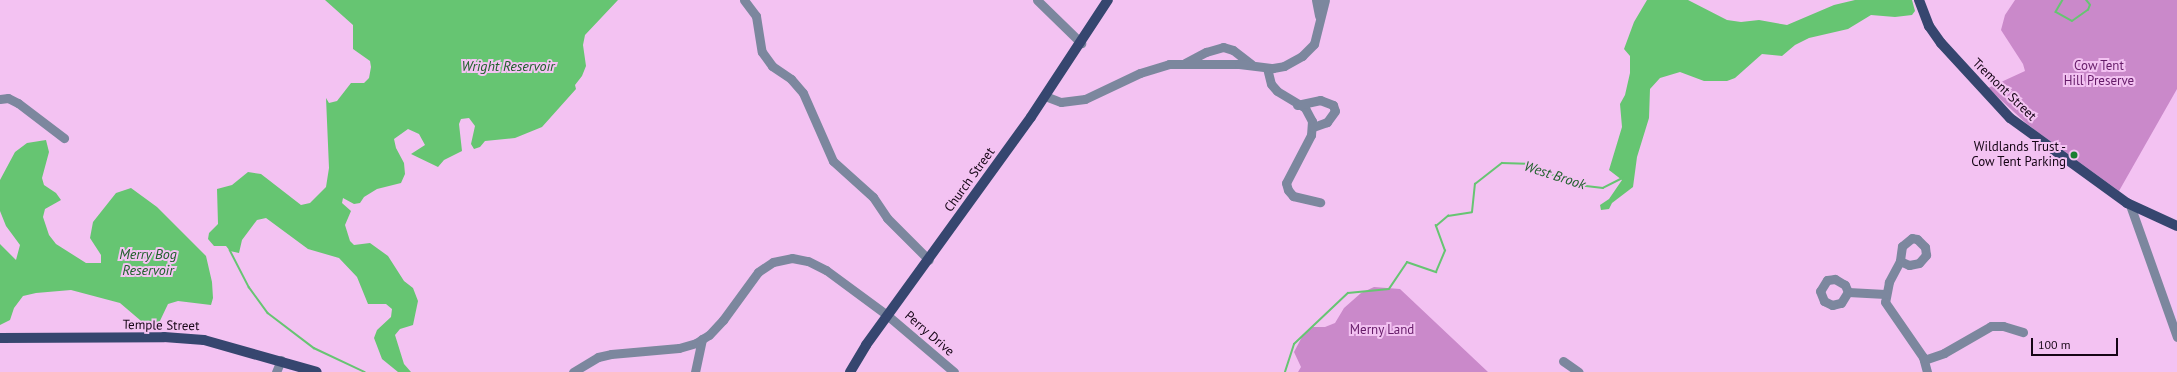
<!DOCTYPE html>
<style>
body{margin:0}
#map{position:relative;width:2177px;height:372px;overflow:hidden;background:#f3c2f2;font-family:"PT Sans",sans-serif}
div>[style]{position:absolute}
.green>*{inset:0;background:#ca89ca}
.water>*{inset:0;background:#66c572}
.stream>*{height:1.5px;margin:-0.75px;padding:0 0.75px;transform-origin:0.75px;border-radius:0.75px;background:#66c572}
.minor>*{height:9px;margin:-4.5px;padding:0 4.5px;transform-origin:4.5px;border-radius:4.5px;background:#7c879e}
.major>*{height:10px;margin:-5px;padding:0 5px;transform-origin:5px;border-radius:5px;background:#36466f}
.dots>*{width:11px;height:11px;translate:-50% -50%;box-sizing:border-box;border:2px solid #f3c2f2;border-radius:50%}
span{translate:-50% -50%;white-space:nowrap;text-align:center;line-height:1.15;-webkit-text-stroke:4px #f3c2f2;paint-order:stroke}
.park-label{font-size:13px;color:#651b68}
.street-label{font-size:13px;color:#150515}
.poi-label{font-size:13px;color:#150515}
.right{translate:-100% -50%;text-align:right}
.water-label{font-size:14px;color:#1f602b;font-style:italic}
.scale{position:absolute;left:2031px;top:338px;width:87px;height:18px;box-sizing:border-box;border:2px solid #150515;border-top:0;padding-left:5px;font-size:12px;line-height:14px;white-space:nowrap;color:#150515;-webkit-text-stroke:3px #f3c2f2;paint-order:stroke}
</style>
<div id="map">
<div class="green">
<div style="clip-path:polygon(2015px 0,2177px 0,2177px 89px,2119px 191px,2027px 124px,1988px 88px,2025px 71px,2023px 64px,2001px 30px,2005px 15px)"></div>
<div style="clip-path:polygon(1374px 287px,1400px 289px,1488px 372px,1298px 372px,1301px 367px,1294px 352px,1303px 335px,1313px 327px,1325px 327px,1335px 323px,1344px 308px,1361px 293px)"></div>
</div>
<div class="water">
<div style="clip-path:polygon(325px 0,618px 0,585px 35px,583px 45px,586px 66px,582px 76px,575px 85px,576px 89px,542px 127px,515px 138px,485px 141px,480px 147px,474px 149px,471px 144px,475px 126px,469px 118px,461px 119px,459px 124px,462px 151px,444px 160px,438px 167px,411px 154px,425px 145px,419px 134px,408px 129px,394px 139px,396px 148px,404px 163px,405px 174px,401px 183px,377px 189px,364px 197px,360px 203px,354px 204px,343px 198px,342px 203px,351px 211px,345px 225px,350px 241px,354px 245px,370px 243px,388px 256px,404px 281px,413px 288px,418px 301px,413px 325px,400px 329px,395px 335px,404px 364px,411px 372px,398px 372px,382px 359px,374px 338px,377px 330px,391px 317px,392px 309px,386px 304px,368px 304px,357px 277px,339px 258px,308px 249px,266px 218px,257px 220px,242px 240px,239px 253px,230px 251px,226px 246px,214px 246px,208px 239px,209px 233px,218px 224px,217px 189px,232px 185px,248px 172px,261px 174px,301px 205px,310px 203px,326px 187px,329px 168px,326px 98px,329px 103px,337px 101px,351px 83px,364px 83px,369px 78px,371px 67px,370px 61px,353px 49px,353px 25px)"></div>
<div style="clip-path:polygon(1647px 0,1688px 0,1727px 20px,1741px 22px,1759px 20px,1787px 25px,1834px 5px,1855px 0,1912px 0,1915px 11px,1912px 15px,1895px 17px,1871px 15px,1848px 29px,1809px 38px,1795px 45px,1782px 56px,1762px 54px,1735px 78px,1727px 81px,1704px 81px,1680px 72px,1660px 78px,1650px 89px,1649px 118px,1637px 157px,1633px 187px,1612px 203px,1609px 209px,1601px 210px,1600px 205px,1609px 199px,1622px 180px,1609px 170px,1622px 127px,1620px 104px,1625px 95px,1630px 73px,1630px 56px,1624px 49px,1634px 22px)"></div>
<div style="clip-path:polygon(46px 140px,49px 152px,42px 178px,44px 185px,56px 193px,61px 200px,45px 209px,43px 217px,49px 235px,56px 244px,86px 263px,101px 263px,101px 255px,90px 238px,93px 222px,116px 193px,131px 188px,157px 207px,206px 256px,212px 282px,213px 298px,211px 305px,178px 301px,168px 304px,158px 325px,147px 326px,120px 303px,71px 290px,36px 293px,23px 296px,14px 308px,10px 320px,0 325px,0 244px,16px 260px,20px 245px,6px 226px,0 211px,0 180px,15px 152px,27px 143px)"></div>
</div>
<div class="stream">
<div style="left:2063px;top:0;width:14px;rotate:120deg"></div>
<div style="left:2056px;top:12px;width:18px;rotate:29deg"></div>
<div style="left:2072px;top:21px;width:19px;rotate:-35deg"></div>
<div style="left:2088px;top:10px;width:5px;rotate:-68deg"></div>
<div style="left:2090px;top:5px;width:6px;rotate:-129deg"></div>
<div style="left:230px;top:250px;width:42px;rotate:62.8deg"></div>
<div style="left:249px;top:287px;width:32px;rotate:54deg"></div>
<div style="left:268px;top:313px;width:58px;rotate:37.3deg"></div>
<div style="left:314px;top:348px;width:56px;rotate:25.2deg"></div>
<div style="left:1285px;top:372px;width:29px;rotate:-72deg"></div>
<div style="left:1294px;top:344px;width:74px;rotate:-43.4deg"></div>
<div style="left:1348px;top:293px;width:41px;rotate:-5.6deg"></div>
<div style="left:1389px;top:289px;width:32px;rotate:-56deg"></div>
<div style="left:1407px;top:262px;width:31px;rotate:19deg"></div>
<div style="left:1436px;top:272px;width:23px;rotate:-67deg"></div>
<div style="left:1445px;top:251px;width:27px;rotate:-110deg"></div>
<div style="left:1436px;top:226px;width:16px;rotate:-40deg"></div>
<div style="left:1448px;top:216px;width:24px;rotate:-9deg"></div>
<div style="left:1472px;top:212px;width:28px;rotate:-84deg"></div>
<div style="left:1475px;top:184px;width:34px;rotate:-38deg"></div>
<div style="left:1502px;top:163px;width:24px;rotate:2deg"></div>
<div style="left:1526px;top:164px;width:56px;rotate:22deg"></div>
<div style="left:1578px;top:185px;width:25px;rotate:7deg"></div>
<div style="left:1603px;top:188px;width:22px;rotate:-27deg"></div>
</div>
<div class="minor">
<div style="left:744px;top:0;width:20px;rotate:53deg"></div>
<div style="left:756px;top:16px;width:36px;rotate:81deg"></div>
<div style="left:762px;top:52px;width:17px;rotate:54deg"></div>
<div style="left:772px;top:66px;width:23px;rotate:34deg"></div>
<div style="left:791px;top:79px;width:18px;rotate:49deg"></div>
<div style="left:803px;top:93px;width:74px;rotate:66.2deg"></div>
<div style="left:833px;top:161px;width:54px;rotate:42deg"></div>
<div style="left:873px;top:197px;width:25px;rotate:56deg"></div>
<div style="left:887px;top:218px;width:59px;rotate:45deg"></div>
<div style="left:1037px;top:0;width:62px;rotate:44.3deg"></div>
<div style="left:1316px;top:0;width:16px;rotate:79deg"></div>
<div style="left:1185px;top:63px;width:24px;rotate:-28deg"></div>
<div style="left:1206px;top:52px;width:18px;rotate:-16deg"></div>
<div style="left:1223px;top:47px;width:10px;rotate:17deg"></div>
<div style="left:1233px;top:50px;width:23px;rotate:38deg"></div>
<div style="left:1267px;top:68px;width:16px;rotate:76deg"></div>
<div style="left:1271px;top:84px;width:9px;rotate:49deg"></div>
<div style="left:1277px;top:91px;width:33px;rotate:31deg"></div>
<div style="left:1305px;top:108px;width:15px;rotate:62deg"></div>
<div style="left:1312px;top:121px;width:14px;rotate:94deg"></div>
<div style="left:1311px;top:135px;width:54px;rotate:117.5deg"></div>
<div style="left:1286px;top:183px;width:7px;rotate:74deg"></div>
<div style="left:1288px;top:190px;width:8px;rotate:50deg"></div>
<div style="left:1293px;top:196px;width:28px;rotate:13deg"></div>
<div style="left:1045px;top:96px;width:17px;rotate:21deg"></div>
<div style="left:1061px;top:102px;width:24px;rotate:-7deg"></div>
<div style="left:1085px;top:99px;width:61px;rotate:-25.3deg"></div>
<div style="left:1140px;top:73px;width:30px;rotate:-17deg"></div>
<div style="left:1169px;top:64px;width:70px"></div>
<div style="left:1239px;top:64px;width:34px;rotate:7deg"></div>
<div style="left:1273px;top:68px;width:11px;rotate:-10deg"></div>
<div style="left:1284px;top:66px;width:21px;rotate:-29deg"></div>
<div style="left:1302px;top:56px;width:17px;rotate:-45deg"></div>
<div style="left:1314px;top:44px;width:45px;rotate:-76deg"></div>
<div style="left:0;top:99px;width:8px;rotate:-7deg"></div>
<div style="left:8px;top:98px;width:11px;rotate:27deg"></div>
<div style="left:18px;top:103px;width:58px;rotate:37.3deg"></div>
<div style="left:1297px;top:105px;width:24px;rotate:-12deg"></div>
<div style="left:1320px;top:100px;width:14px;rotate:21deg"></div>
<div style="left:1333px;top:105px;width:6px;rotate:72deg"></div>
<div style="left:1335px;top:111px;width:14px;rotate:126deg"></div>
<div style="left:1327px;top:122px;width:15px;rotate:160deg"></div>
<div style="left:2130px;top:205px;width:140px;rotate:70.4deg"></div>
<div style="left:1900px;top:261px;width:10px;rotate:24deg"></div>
<div style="left:1909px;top:265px;width:10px;rotate:-11deg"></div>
<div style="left:1919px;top:263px;width:11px;rotate:-49deg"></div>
<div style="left:1926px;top:255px;width:8px;rotate:-97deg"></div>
<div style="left:1925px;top:247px;width:11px;rotate:-135deg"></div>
<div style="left:1917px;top:239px;width:5px;rotate:-169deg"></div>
<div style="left:1912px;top:238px;width:13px;rotate:141deg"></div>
<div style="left:1902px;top:246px;width:15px;rotate:98deg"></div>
<div style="left:1900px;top:261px;width:24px;rotate:118deg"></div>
<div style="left:1889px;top:282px;width:20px;rotate:101deg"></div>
<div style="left:1885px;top:302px;width:67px;rotate:55.4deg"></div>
<div style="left:1923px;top:357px;width:16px;rotate:75deg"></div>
<div style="left:1848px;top:292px;width:8px;rotate:-113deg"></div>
<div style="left:1845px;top:285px;width:12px;rotate:-149deg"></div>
<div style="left:1835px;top:279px;width:8px;rotate:173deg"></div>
<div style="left:1827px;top:280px;width:13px;rotate:122deg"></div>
<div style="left:1820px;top:291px;width:11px;rotate:68deg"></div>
<div style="left:1824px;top:301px;width:9px;rotate:27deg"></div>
<div style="left:1832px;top:305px;width:9px;rotate:-13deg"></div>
<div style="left:1841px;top:303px;width:13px;rotate:-58deg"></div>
<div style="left:1848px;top:292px;width:37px;rotate:3deg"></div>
<div style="left:1924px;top:360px;width:21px;rotate:-19deg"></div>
<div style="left:1944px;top:353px;width:54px;rotate:-29.9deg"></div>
<div style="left:1991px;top:326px;width:12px"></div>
<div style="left:2003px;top:326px;width:21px;rotate:17deg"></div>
<div style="left:1563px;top:361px;width:19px;rotate:35deg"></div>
<div style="left:276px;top:372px;width:13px;rotate:-67deg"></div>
<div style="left:573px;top:372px;width:29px;rotate:-31deg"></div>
<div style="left:598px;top:357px;width:13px;rotate:-13deg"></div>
<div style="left:611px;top:354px;width:68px;rotate:-5deg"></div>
<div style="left:679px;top:348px;width:18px;rotate:-16deg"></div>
<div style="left:696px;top:343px;width:15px;rotate:-32deg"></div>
<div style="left:709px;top:335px;width:21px;rotate:-47deg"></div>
<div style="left:723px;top:320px;width:59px;rotate:-53.9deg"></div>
<div style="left:758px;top:272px;width:18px;rotate:-34deg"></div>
<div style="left:773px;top:262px;width:19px;rotate:-12deg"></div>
<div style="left:792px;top:258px;width:16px;rotate:11deg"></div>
<div style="left:808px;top:261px;width:20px;rotate:27deg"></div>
<div style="left:826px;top:270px;width:76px;rotate:36.4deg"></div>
<div style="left:887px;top:315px;width:88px;rotate:40.4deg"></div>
<div style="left:695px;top:372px;width:34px;rotate:-78deg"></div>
</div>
<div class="major">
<div style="left:1919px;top:0;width:28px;rotate:69deg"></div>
<div style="left:1929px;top:26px;width:21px;rotate:55deg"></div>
<div style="left:1941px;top:43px;width:102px;rotate:47.4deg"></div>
<div style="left:2010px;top:118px;width:145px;rotate:36deg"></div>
<div style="left:2127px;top:203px;width:55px;rotate:24.7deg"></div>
<div style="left:0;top:338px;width:164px;rotate:-0.3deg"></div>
<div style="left:164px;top:337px;width:40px;rotate:4.3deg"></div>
<div style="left:204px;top:340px;width:117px;rotate:15.8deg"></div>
<div style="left:850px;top:372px;width:31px;rotate:-59deg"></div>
<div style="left:866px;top:345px;width:281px;rotate:-54.1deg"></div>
<div style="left:1031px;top:117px;width:140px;rotate:-56.7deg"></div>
</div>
<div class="dots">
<div style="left:2074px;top:155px;background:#1b7f32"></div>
</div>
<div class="park-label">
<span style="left:2099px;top:74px">Cow Tent<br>Hill Preserve</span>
<span style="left:1382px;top:330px">Merny Land</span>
</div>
<div class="street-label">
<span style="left:2004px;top:90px;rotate:44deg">Tremont Street</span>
<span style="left:970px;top:180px;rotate:-54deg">Church Street</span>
<span style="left:161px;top:326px;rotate:1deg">Temple Street</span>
<span style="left:929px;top:334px;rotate:41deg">Perry Drive</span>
</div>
<div class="poi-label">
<span class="right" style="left:2066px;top:155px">Wildlands Trust -<br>Cow Tent Parking</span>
</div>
<div class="water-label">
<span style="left:508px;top:66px">Wright Reservoir</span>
<span style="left:1555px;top:175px;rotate:18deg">West Brook</span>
<span style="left:148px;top:262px">Merry Bog<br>Reservoir</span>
</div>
<div class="scale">100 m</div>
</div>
